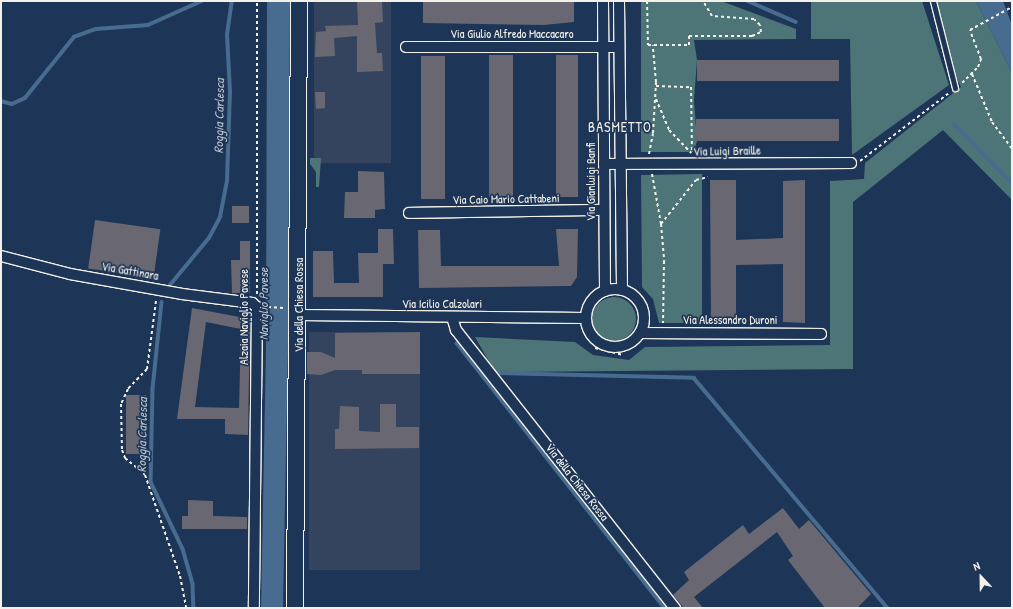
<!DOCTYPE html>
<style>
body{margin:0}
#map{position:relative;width:1013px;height:609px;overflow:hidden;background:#1d3557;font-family:"Patrick Hand",sans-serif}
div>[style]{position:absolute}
.built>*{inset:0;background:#34445f;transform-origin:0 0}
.green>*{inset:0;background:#4d7578}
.round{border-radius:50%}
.water>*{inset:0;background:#476c8f}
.stream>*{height:3.5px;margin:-1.75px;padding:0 1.75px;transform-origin:1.75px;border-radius:1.75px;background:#476c8f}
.building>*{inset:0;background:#696872;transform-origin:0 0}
.path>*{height:2px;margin-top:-1px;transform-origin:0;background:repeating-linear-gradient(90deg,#f4f1e8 0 3px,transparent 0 6px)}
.roads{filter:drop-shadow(1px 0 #f4f1e8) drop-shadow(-1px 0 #f4f1e8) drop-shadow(0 1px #f4f1e8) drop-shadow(0 -1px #f4f1e8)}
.lane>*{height:5px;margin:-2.5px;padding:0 2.5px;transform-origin:2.5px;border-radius:2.5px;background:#1d3557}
.street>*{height:10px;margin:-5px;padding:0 5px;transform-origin:5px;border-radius:5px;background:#1d3557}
.street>.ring{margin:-5px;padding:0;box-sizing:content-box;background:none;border:10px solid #1d3557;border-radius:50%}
.primary>*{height:16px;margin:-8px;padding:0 8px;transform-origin:8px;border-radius:8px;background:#1d3557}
span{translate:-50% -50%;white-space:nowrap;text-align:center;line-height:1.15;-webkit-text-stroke:3.5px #1d3557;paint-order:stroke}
.street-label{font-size:12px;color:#f4f1e8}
.water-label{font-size:13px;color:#b7c2c9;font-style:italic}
.quarter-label{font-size:14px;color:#f4f1e8;letter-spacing:1px}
.frame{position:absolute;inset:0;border:2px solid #f4f1e8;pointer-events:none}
.north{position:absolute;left:961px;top:557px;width:40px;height:40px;-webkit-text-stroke:3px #1d3557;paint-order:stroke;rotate:338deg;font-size:11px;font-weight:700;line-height:16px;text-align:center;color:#f4f1e8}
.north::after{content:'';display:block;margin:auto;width:14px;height:18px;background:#f4f1e8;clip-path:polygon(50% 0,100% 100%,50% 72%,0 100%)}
</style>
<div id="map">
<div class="built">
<div style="left:314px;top:1px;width:77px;height:162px"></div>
<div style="left:309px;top:332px;width:111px;height:238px"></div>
</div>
<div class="green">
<div style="clip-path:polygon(641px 1px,721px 1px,796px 29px,796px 39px,694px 40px,697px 60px,694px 100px,697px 141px,694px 152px,641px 152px)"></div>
<div style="clip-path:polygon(811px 1px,922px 1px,949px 85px,852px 155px,850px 39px,811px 39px)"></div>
<div style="clip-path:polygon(937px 1px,976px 1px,1012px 73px,1012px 200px,943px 130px,853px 202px,853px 369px,495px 372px,475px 337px,575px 342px,593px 355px,629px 360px,645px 347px,830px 345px,830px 181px,864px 179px,865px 163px,961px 87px,957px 79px)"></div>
<div style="clip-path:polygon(310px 158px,321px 158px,319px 187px,316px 187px,316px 172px,310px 164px)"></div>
<div style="clip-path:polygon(702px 174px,702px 323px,659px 323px,653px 299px,642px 287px,641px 175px)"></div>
<div class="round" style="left:592px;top:297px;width:44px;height:44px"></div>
</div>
<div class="water">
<div style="clip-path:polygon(267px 1px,290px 1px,288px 347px,283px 608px,261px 608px,266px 348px)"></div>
<div style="clip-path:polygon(976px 1px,1003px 1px,1012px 25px,1012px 73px)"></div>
</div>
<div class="stream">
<div style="left:748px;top:1px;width:52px;rotate:23.6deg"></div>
<div style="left:1px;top:101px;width:11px;rotate:15deg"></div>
<div style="left:12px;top:104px;width:14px;rotate:-25deg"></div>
<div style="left:25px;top:98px;width:78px;rotate:-51.2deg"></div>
<div style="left:74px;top:37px;width:23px;rotate:-20deg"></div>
<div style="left:96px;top:29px;width:52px;rotate:-4.4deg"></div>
<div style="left:148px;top:25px;width:59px;rotate:-24deg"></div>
<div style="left:954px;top:124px;width:83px;rotate:45.5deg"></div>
<div style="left:170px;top:285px;width:61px;rotate:-50.3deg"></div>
<div style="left:209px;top:238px;width:24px;rotate:-62deg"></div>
<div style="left:220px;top:217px;width:37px;rotate:-79deg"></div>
<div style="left:227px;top:181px;width:89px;rotate:-88.1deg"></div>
<div style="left:230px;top:92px;width:57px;rotate:-93deg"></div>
<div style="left:227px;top:35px;width:34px;rotate:-82deg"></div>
<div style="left:162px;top:302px;width:87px;rotate:95.9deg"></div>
<div style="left:153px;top:389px;width:93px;rotate:91.2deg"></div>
<div style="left:151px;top:482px;width:74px;rotate:64.5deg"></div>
<div style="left:183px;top:549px;width:36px;rotate:74deg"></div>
<div style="left:193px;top:584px;width:24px;rotate:88deg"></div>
<div style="left:457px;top:343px;width:337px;rotate:51.9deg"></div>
<div style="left:495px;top:373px;width:199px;rotate:1.4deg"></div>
<div style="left:694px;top:378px;width:301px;rotate:49.9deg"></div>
</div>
<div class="building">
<div style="clip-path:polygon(357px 1px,382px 1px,383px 22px,375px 23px,377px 53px,382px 53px,383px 71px,357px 72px,357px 36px,334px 38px,335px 56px,315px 57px,316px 32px,326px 31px,325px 26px,358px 25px)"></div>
<div style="clip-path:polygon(423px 1px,574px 1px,574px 22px,544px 25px,423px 23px)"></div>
<div style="left:489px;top:55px;width:24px;height:142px"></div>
<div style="left:556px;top:55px;width:22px;height:142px"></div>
<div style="left:421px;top:56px;width:24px;height:143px"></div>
<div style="left:697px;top:60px;width:142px;height:21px"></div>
<div style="clip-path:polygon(315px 92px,325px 92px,325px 108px,316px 109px)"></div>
<div style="left:696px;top:119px;width:143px;height:22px"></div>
<div style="clip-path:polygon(358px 171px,384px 172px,385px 209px,375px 210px,375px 218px,344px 218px,345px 192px,358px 192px)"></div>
<div style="clip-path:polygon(710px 180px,736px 180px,736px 240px,783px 238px,783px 181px,805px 180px,805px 323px,783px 322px,783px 264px,736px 265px,736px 323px,711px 322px)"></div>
<div style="left:232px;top:206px;width:17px;height:17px"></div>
<div style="left:95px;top:220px;width:66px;height:49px;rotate:8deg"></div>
<div style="clip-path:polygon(378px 229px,393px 229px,394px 264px,383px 264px,383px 297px,313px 297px,313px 251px,333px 251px,334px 283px,359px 283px,358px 253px,378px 253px)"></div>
<div style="clip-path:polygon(556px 229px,578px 229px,577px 277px,571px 286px,419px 288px,418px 230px,440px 230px,441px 266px,559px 266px)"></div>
<div style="clip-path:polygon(240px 241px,250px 241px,250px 293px,232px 293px,231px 260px,240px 260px)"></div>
<div style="clip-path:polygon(evenodd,192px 308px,250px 319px,248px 435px,225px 434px,225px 419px,177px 419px,192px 308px,206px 322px,241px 329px,239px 408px,195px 407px,206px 322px)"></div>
<div style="clip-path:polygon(420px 332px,420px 374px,362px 374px,362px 370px,335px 370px,321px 375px,307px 374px,307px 352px,321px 352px,335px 358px,335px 333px)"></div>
<div style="left:126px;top:395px;width:20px;height:59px"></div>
<div style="clip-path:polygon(380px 404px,396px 404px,396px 427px,419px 427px,419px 448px,335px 449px,335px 429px,339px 429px,340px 406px,359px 407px,359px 431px,380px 432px)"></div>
<div style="clip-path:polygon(188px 500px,213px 501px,213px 516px,247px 517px,247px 529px,182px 529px,182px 516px,188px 516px)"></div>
<div style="clip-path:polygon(783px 508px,799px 529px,809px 520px,871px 594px,857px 608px,825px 608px,788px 560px,793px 556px,777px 532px,694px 597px,703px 608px,684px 608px,673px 595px,689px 580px,684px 572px,743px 525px,749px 534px)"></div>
</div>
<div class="path">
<div style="left:647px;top:1px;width:44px;rotate:88.7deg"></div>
<div style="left:648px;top:45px;width:41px"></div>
<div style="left:689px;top:45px;width:9px;rotate:-90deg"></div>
<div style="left:689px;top:36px;width:63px"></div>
<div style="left:752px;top:36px;width:10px;rotate:-24deg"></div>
<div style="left:761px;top:32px;width:7px;rotate:-98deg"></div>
<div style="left:760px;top:25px;width:8px;rotate:-135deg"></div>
<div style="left:754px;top:19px;width:42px;rotate:-175.9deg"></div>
<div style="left:712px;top:16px;width:17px;rotate:-121deg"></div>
<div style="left:972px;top:74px;width:52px;rotate:67.4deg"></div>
<div style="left:992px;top:122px;width:34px;rotate:53deg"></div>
<div style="left:962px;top:83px;width:23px;rotate:-45deg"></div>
<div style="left:978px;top:67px;width:9px;rotate:-69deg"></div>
<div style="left:981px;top:59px;width:31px;rotate:-111deg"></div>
<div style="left:970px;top:30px;width:48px;rotate:-28.7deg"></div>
<div style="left:656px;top:86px;width:35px;rotate:2deg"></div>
<div style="left:691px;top:87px;width:66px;rotate:89.1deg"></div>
<div style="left:656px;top:99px;width:34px;rotate:67deg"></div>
<div style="left:669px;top:130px;width:32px;rotate:46deg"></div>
<div style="left:649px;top:154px;width:21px;rotate:-79deg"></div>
<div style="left:653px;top:133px;width:51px;rotate:-86.6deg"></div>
<div style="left:656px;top:82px;width:37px;rotate:-95deg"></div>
<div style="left:860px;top:161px;width:112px;rotate:-37.4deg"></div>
<div style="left:652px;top:174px;width:51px;rotate:79.8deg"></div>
<div style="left:661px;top:224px;width:37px;rotate:85deg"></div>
<div style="left:664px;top:261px;width:62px;rotate:90.9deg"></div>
<div style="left:661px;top:224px;width:56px;rotate:-51.5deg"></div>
<div style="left:696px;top:180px;width:12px;rotate:-14deg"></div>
<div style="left:257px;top:294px;width:293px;rotate:-90deg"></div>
<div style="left:156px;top:301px;width:69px;rotate:97.5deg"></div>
<div style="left:147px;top:369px;width:28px;rotate:134deg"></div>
<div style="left:128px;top:389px;width:17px;rotate:115deg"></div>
<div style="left:121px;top:404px;width:46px;rotate:88.8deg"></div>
<div style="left:122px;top:450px;width:9px;rotate:69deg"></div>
<div style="left:125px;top:458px;width:26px;rotate:40deg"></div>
<div style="left:145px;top:475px;width:107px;rotate:70.9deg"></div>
<div style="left:180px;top:576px;width:33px;rotate:79deg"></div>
<div style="left:268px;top:307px;width:16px;rotate:4deg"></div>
<div style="left:595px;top:348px;width:29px;rotate:14deg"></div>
</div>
<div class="roads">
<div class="lane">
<div style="left:933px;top:1px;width:90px;rotate:75.8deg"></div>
</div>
<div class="street">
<div style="left:603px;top:1px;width:290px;rotate:89.6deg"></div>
<div style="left:619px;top:1px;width:289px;rotate:89.4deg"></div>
<div style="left:406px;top:47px;width:213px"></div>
<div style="left:604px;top:164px;width:247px;rotate:-0.2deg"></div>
<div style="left:409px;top:213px;width:195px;rotate:-0.9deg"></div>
<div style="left:1px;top:256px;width:71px;rotate:14.6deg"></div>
<div style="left:70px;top:274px;width:114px;rotate:10.1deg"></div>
<div style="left:182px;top:294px;width:71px;rotate:7.3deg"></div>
<div style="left:252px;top:303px;width:6px;rotate:39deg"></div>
<div style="left:257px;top:307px;width:301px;rotate:90.6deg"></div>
<div class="ring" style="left:586px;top:289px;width:48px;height:48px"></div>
<div style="left:299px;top:315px;width:286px;rotate:0.6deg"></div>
<div style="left:452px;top:317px;width:14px;rotate:73deg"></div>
<div style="left:456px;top:330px;width:354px;rotate:51.8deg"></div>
<div style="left:640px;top:333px;width:181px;rotate:0.3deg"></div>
</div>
<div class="primary">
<div style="left:295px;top:608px;width:607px;rotate:-89.62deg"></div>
</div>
</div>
<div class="street-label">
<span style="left:512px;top:34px">Via Giulio Alfredo Maccacaro</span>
<span style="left:727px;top:151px;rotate:-1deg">Via Luigi Braille</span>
<span style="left:591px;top:182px;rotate:-90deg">Via Gianluigi Banfi</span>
<span style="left:506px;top:199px;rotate:-1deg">Via Caio Mario Cattabeni</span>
<span style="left:130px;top:271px;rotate:10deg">Via Gattinara</span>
<span style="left:442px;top:304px">Via Icilio Calzolari</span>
<span style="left:299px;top:305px;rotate:-90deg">Via della Chiesa Rossa</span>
<span style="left:244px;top:317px;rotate:-90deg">Alzaia Naviglio Pavese</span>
<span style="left:730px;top:320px">Via Alessandro Duroni</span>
<span style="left:577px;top:482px;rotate:52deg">Via della Chiesa Rossa</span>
</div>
<div class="water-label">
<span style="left:219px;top:116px;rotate:-89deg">Roggia Carlesca</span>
<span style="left:263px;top:304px;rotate:-90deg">Naviglio Pavese</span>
<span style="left:142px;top:435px;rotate:-89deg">Roggia Carlesca</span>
</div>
<div class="quarter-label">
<span style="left:620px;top:127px">BASMETTO</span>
</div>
<div class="frame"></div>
<div class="north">N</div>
</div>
